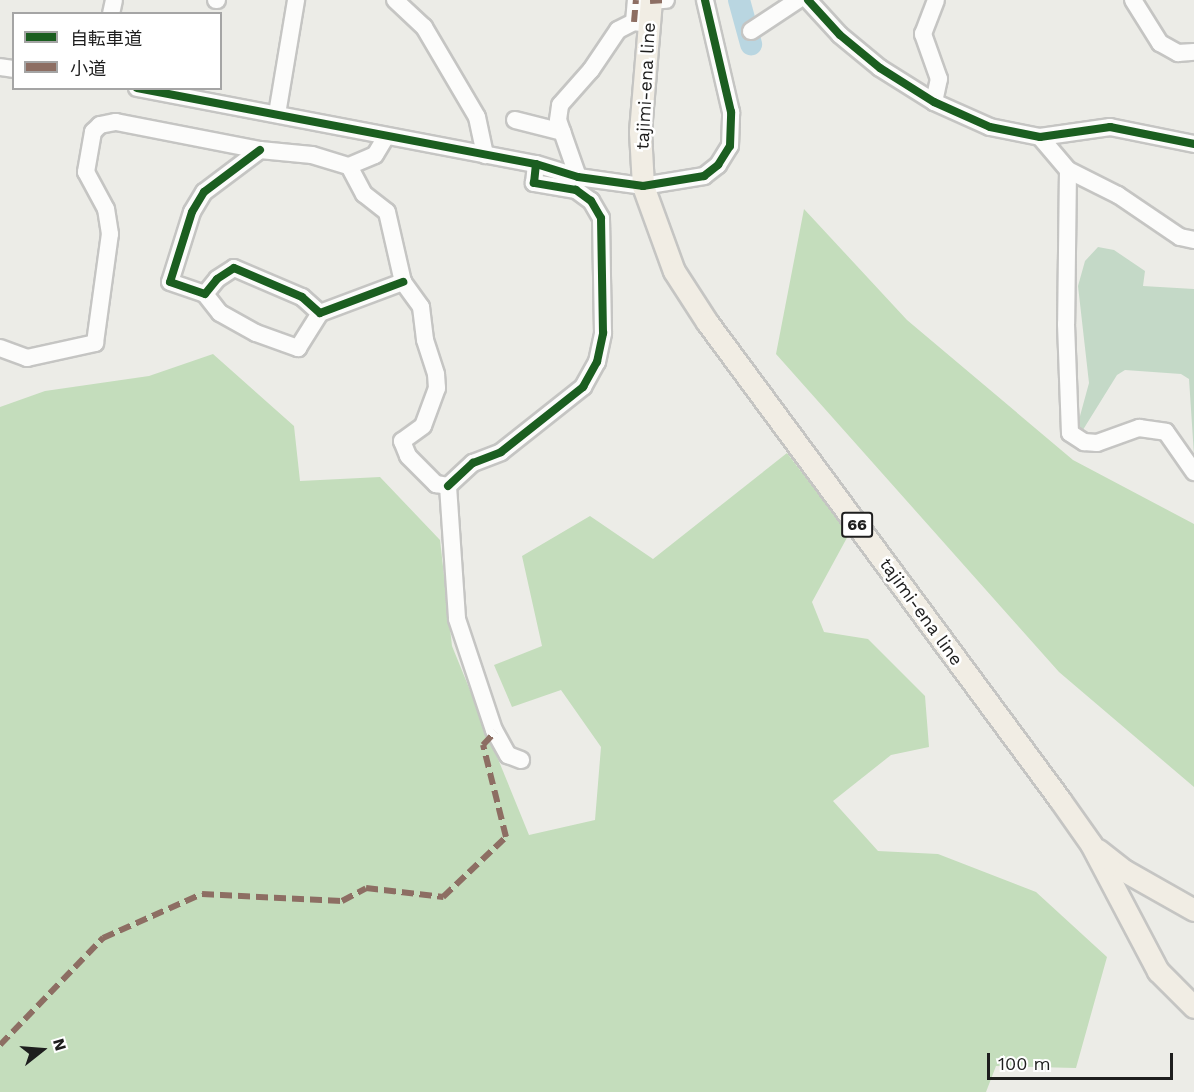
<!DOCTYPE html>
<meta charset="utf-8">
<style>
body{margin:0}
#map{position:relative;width:1194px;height:1092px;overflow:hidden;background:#ecece7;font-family:"Work Sans","Noto Sans JP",sans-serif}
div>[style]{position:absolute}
.forest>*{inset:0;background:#c4ddbc}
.cemetery>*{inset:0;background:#c4d9c7}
.river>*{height:22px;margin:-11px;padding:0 11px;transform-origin:11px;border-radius:11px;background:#b9d6e1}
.roads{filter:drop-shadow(2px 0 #c5c5c3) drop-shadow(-2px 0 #c5c5c3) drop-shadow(0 2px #c5c5c3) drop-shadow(0 -2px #c5c5c3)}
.minor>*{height:16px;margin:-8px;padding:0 8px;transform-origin:8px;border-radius:8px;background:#fcfcfb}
.major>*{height:21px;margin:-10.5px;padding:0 10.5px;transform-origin:10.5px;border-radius:10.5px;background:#f1ede4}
.quiet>*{height:6px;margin-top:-3px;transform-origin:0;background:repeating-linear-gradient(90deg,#8d6e63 0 12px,transparent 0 18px)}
.cycleway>*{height:8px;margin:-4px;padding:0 4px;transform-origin:4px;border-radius:4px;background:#1b5e20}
span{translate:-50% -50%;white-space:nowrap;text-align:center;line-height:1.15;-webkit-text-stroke:5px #fff;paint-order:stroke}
.shield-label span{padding:2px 4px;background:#fff;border:2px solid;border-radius:4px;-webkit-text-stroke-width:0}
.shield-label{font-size:16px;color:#1e1e1e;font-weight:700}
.street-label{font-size:18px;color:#1e1e1e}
.legend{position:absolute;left:12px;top:12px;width:210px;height:78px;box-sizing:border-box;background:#fff;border:2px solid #a5a5a5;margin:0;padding:8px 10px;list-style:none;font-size:18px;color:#1e1e1e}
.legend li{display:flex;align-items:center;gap:12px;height:30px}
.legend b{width:30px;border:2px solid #a5a5a5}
.north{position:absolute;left:12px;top:1020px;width:60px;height:60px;-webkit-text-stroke:4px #fff;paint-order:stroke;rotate:73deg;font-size:16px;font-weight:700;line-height:24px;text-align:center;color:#1e1e1e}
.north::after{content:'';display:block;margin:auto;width:21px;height:27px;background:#1e1e1e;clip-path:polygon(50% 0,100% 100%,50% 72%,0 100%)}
.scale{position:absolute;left:987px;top:1053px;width:186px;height:27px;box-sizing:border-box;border:3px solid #1e1e1e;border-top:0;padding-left:8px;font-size:18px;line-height:21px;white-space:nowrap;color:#1e1e1e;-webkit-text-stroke:4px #fff;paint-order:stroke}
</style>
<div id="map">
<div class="forest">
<div style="clip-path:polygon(804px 209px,907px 320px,1073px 460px,1194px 524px,1194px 787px,1059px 672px,776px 354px)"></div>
<div style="clip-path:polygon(213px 354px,294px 426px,300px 481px,380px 477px,440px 540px,452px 646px,529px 835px,595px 820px,601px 747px,561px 690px,512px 707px,494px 665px,542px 646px,522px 556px,590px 516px,653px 559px,787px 453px,849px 534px,812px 602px,824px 632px,868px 639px,925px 696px,929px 747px,891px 755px,833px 801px,878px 851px,938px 854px,1036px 892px,1107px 957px,1076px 1068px,996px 1066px,986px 1092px,0 1092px,0 407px,45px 391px,149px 376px)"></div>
</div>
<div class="cemetery">
<div style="clip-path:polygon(1098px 247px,1114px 250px,1145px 271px,1143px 286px,1194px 289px,1194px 455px,1189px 379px,1181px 374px,1125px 370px,1117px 375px,1081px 433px,1077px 427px,1089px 383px,1078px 286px,1085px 261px)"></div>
</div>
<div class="river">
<div style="left:739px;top:0;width:46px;rotate:74.7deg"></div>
</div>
<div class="roads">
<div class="minor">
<div style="left:216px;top:0;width:1px"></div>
<div style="left:395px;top:0;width:40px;rotate:43deg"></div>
<div style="left:424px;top:27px;width:104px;rotate:59.5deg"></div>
<div style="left:477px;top:117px;width:39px;rotate:78deg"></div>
<div style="left:808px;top:0;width:47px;rotate:47.6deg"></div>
<div style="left:840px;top:35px;width:52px;rotate:39.5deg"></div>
<div style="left:880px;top:68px;width:64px;rotate:32.2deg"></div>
<div style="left:934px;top:102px;width:61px;rotate:24.1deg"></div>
<div style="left:990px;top:127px;width:51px;rotate:11.3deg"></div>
<div style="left:1040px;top:137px;width:71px;rotate:-8.1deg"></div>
<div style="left:1110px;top:127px;width:86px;rotate:11.4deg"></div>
<div style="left:1133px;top:0;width:51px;rotate:57.9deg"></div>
<div style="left:1160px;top:43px;width:21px;rotate:29deg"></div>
<div style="left:1178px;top:53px;width:16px;rotate:-4deg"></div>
<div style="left:650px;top:1px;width:16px;rotate:-4deg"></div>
<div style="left:111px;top:14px;width:14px;rotate:-78deg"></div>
<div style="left:634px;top:22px;width:22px;rotate:-85deg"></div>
<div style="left:751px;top:31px;width:56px;rotate:-33.4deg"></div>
<div style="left:0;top:67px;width:14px;rotate:8deg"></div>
<div style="left:137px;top:88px;width:406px;rotate:10.8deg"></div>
<div style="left:536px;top:164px;width:44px;rotate:17.2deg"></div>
<div style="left:578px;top:177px;width:66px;rotate:7.9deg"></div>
<div style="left:643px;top:186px;width:62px;rotate:-9.3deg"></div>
<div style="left:704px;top:176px;width:18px;rotate:-38deg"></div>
<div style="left:718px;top:165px;width:22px;rotate:-58deg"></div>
<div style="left:730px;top:146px;width:34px;rotate:-88deg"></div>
<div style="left:731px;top:112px;width:115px;rotate:-103.1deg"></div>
<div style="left:934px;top:102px;width:24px;rotate:-78deg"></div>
<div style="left:939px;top:79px;width:48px;rotate:-109.6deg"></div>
<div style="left:923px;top:34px;width:36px;rotate:-69deg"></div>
<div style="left:277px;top:114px;width:116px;rotate:-80.5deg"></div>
<div style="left:515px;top:120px;width:49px;rotate:14.3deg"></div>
<div style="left:1040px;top:137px;width:43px;rotate:49.7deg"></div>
<div style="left:1068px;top:170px;width:56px;rotate:26.6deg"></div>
<div style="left:1118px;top:195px;width:75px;rotate:34.1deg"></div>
<div style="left:1180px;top:237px;width:14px;rotate:12deg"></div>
<div style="left:260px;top:150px;width:70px;rotate:143.1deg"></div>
<div style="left:204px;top:192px;width:23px;rotate:121deg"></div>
<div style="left:192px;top:212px;width:73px;rotate:107.4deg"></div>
<div style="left:170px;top:282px;width:37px;rotate:19deg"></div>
<div style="left:205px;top:294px;width:19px;rotate:-51deg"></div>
<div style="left:217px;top:279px;width:20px;rotate:-33deg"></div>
<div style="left:234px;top:268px;width:74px;rotate:23.1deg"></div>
<div style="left:302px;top:297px;width:24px;rotate:42deg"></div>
<div style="left:320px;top:313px;width:89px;rotate:-20.5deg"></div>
<div style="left:349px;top:166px;width:32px;rotate:62deg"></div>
<div style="left:364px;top:194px;width:29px;rotate:38deg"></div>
<div style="left:387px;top:212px;width:72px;rotate:77.1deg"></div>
<div style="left:403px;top:282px;width:31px;rotate:54deg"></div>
<div style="left:421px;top:307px;width:33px;rotate:83deg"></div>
<div style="left:425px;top:340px;width:36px;rotate:72deg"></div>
<div style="left:436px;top:374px;width:14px;rotate:86deg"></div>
<div style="left:437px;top:388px;width:40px;rotate:110.2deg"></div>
<div style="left:423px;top:426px;width:26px;rotate:144deg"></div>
<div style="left:402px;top:441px;width:16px;rotate:68deg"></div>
<div style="left:408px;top:456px;width:40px;rotate:45deg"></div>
<div style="left:436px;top:484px;width:12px;rotate:9deg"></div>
<div style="left:1068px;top:170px;width:154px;rotate:90.7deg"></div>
<div style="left:1066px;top:324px;width:109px;rotate:87.9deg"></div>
<div style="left:1070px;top:433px;width:17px;rotate:33deg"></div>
<div style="left:1084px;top:442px;width:13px;rotate:4deg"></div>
<div style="left:1097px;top:443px;width:45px;rotate:-19.7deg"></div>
<div style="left:1139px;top:428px;width:27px;rotate:8deg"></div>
<div style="left:1166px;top:432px;width:49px;rotate:55deg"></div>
<div style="left:578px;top:177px;width:60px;rotate:-109.3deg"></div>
<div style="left:558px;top:120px;width:15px;rotate:-82deg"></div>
<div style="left:560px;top:105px;width:47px;rotate:-48.5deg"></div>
<div style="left:591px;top:70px;width:48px;rotate:-56deg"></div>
<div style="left:618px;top:30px;width:18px;rotate:-27deg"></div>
<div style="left:634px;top:22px;width:15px;rotate:8deg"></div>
<div style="left:205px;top:294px;width:24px;rotate:52deg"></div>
<div style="left:220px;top:313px;width:41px;rotate:29.1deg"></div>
<div style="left:256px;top:333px;width:45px;rotate:19.7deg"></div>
<div style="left:298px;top:348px;width:41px;rotate:-57.8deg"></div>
<div style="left:0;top:348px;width:29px;rotate:20deg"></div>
<div style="left:27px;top:358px;width:70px;rotate:-12.4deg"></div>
<div style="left:95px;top:343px;width:110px;rotate:-82.2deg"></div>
<div style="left:110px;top:234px;width:25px;rotate:-99deg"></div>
<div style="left:106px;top:209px;width:42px;rotate:-118.4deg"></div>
<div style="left:86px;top:172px;width:41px;rotate:-80.1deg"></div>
<div style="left:93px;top:132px;width:10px;rotate:-45deg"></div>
<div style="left:100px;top:125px;width:16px;rotate:-11deg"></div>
<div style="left:116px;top:122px;width:147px;rotate:11deg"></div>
<div style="left:260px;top:150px;width:52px;rotate:5.5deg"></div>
<div style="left:312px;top:155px;width:39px;rotate:17deg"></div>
<div style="left:349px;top:166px;width:28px;rotate:-23deg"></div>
<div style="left:375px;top:155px;width:21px;rotate:-59deg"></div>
<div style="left:448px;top:486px;width:34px;rotate:-43deg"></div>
<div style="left:473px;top:463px;width:30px;rotate:-21deg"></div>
<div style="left:501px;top:452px;width:105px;rotate:-38.4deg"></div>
<div style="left:583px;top:387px;width:29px;rotate:-61deg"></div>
<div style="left:597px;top:362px;width:30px;rotate:-78deg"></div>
<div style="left:603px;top:333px;width:115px;rotate:-91deg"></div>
<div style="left:601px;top:218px;width:20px;rotate:-120deg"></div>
<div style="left:591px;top:201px;width:19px;rotate:-144deg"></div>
<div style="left:576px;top:190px;width:43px;rotate:-170.5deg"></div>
<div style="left:534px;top:183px;width:19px;rotate:-84deg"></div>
<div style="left:448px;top:486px;width:133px;rotate:86.1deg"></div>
<div style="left:457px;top:619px;width:117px;rotate:71.6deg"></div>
<div style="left:494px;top:730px;width:29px;rotate:61deg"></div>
<div style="left:508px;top:755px;width:14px;rotate:21deg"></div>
</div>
<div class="major">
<div style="left:651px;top:0;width:132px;rotate:94.8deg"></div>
<div style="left:640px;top:132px;width:54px;rotate:86.8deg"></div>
<div style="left:643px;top:186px;width:90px;rotate:70deg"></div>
<div style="left:674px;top:271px;width:61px;rotate:57.1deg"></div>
<div style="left:707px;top:322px;width:594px;rotate:53.55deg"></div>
<div style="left:1060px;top:800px;width:54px;rotate:54.8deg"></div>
<div style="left:1091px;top:844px;width:144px;rotate:62.2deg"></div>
<div style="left:1158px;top:971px;width:51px;rotate:45deg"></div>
<div style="left:1098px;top:850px;width:34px;rotate:38deg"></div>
<div style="left:1125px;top:871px;width:79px;rotate:29.5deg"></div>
</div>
</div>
<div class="quiet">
<div style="left:650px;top:1px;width:16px;rotate:-4deg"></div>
<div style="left:634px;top:22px;width:22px;rotate:-85deg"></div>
<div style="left:0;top:1045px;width:149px;rotate:-46.1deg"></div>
<div style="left:103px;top:938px;width:108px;rotate:-24deg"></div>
<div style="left:202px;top:894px;width:140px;rotate:2.9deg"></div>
<div style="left:342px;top:901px;width:27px;rotate:-28deg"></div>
<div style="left:366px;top:888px;width:78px;rotate:6.7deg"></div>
<div style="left:443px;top:897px;width:87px;rotate:-43.6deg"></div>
<div style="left:506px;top:837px;width:95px;rotate:-104deg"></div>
<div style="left:483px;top:745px;width:18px;rotate:-47deg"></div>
</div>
<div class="cycleway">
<div style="left:808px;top:0;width:47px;rotate:47.6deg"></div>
<div style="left:840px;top:35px;width:52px;rotate:39.5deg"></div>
<div style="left:880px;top:68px;width:64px;rotate:32.2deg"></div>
<div style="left:934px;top:102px;width:61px;rotate:24.1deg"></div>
<div style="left:990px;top:127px;width:51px;rotate:11.3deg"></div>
<div style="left:1040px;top:137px;width:71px;rotate:-8.1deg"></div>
<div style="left:1110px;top:127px;width:86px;rotate:11.4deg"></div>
<div style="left:137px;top:88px;width:406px;rotate:10.8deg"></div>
<div style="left:536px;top:164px;width:44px;rotate:17.2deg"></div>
<div style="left:578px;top:177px;width:66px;rotate:7.9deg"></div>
<div style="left:643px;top:186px;width:62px;rotate:-9.3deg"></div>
<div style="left:704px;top:176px;width:18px;rotate:-38deg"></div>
<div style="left:718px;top:165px;width:22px;rotate:-58deg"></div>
<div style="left:730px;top:146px;width:34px;rotate:-88deg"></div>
<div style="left:731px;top:112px;width:115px;rotate:-103.1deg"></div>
<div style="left:260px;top:150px;width:70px;rotate:143.1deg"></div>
<div style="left:204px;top:192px;width:23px;rotate:121deg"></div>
<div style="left:192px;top:212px;width:73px;rotate:107.4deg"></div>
<div style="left:170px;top:282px;width:37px;rotate:19deg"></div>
<div style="left:205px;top:294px;width:19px;rotate:-51deg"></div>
<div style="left:217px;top:279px;width:20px;rotate:-33deg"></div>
<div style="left:234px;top:268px;width:74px;rotate:23.1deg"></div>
<div style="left:302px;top:297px;width:24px;rotate:42deg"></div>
<div style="left:320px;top:313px;width:89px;rotate:-20.5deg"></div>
<div style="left:448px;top:486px;width:34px;rotate:-43deg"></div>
<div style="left:473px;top:463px;width:30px;rotate:-21deg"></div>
<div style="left:501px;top:452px;width:105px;rotate:-38.4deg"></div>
<div style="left:583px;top:387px;width:29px;rotate:-61deg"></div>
<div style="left:597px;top:362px;width:30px;rotate:-78deg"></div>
<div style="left:603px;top:333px;width:115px;rotate:-91deg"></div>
<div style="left:601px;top:218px;width:20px;rotate:-120deg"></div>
<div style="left:591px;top:201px;width:19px;rotate:-144deg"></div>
<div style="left:576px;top:190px;width:43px;rotate:-170.5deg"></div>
<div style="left:534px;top:183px;width:19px;rotate:-84deg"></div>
</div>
<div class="shield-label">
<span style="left:857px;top:525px">66</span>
</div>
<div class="street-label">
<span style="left:646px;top:86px;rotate:-87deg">tajimi-ena line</span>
<span style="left:921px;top:612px;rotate:54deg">tajimi-ena line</span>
</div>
<ul class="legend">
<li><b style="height:8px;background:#1b5e20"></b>自転車道</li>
<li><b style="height:8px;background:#8d6e63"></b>小道</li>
</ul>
<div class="north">N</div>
<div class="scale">100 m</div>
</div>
